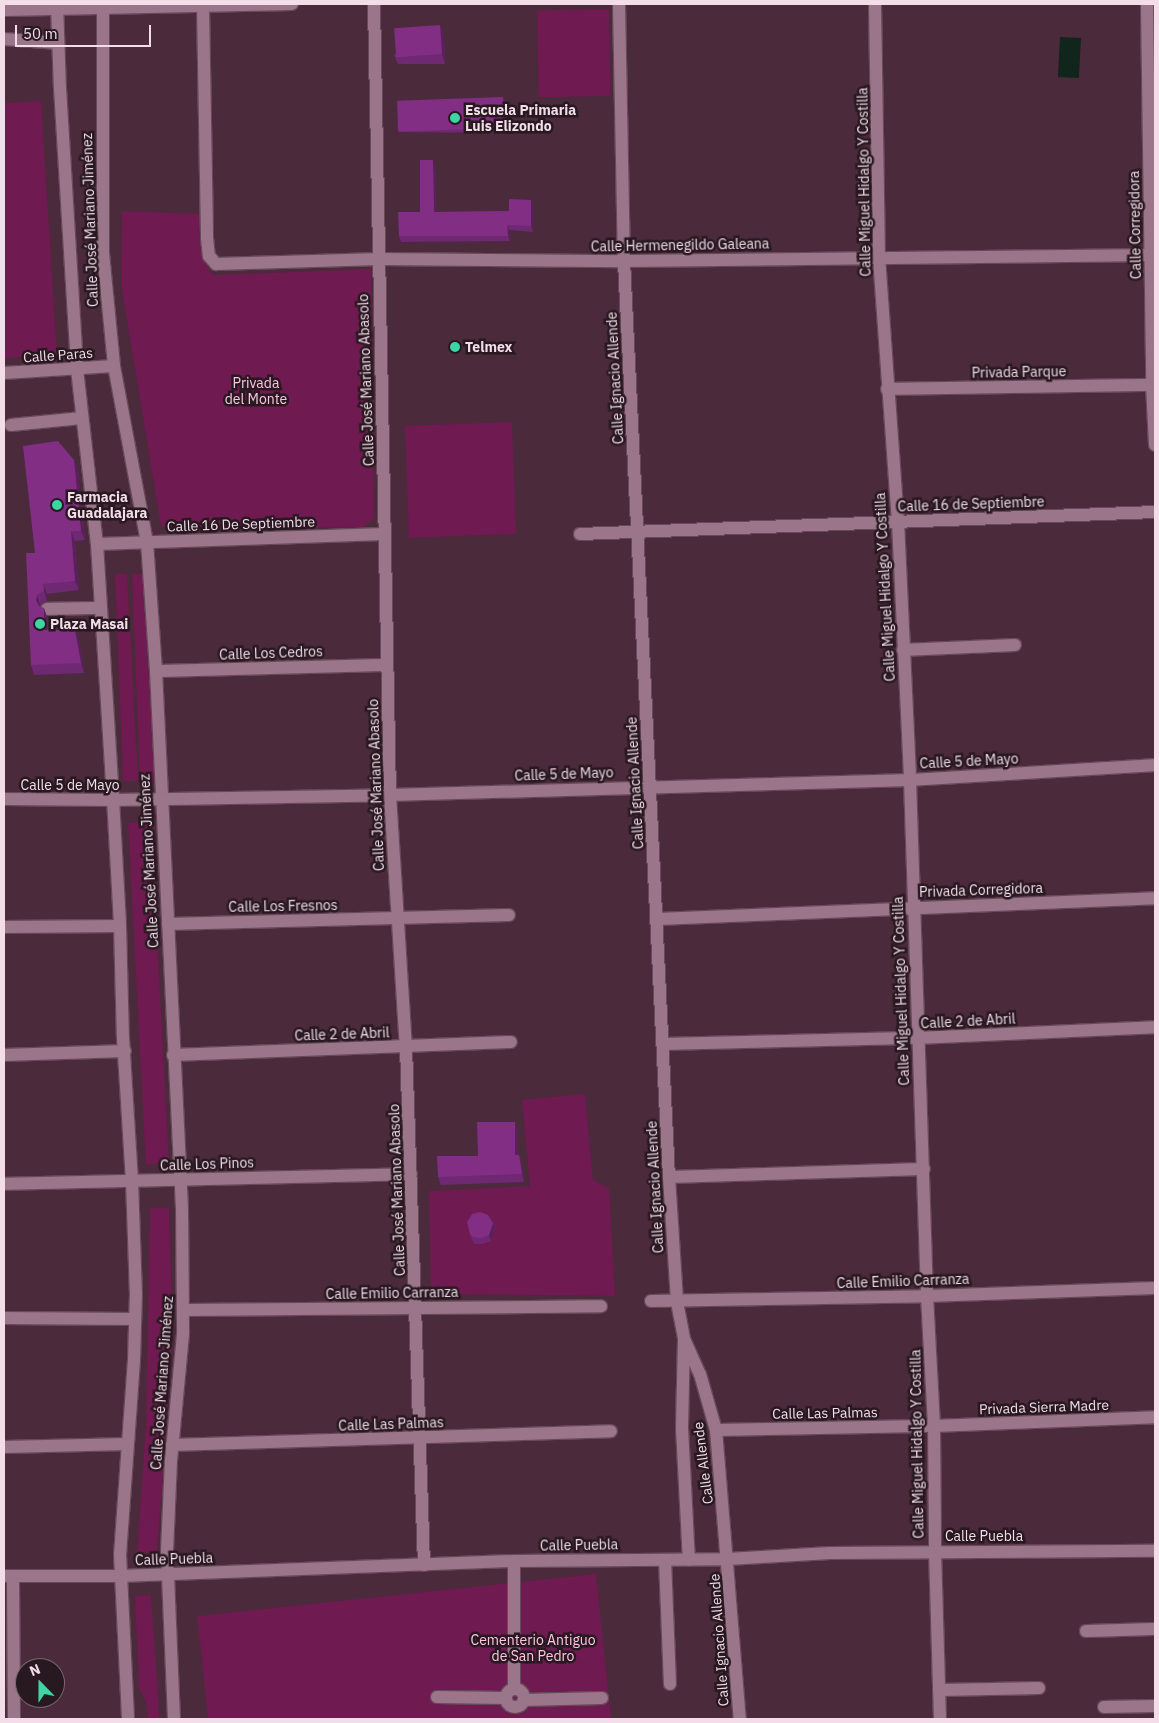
<!DOCTYPE html>
<meta charset="utf-8">
<style>
body{margin:0}
#map{position:relative;width:1159px;height:1723px;overflow:hidden;background:#4b2a3c;font-family:"IBM Plex Sans",sans-serif}
div>[style]{position:absolute}
.green>*{inset:0;background:#6f1a50;transform-origin:0 0}
.water>*{inset:0;background:#10251c;transform-origin:0 0}
.roads{filter:drop-shadow(1px 0 #674a5a) drop-shadow(-1px 0 #674a5a) drop-shadow(0 1px #674a5a) drop-shadow(0 -1px #674a5a)}
.minor>*{height:12px;margin:-6px;padding:0 6px;transform-origin:6px;border-radius:6px;background:#9b7589}
.minor>.ring{margin:-6px;padding:0;box-sizing:content-box;background:none;border:12px solid #9b7589;border-radius:50%}
.wall>*{inset:0;background:#6f2872}
.shaded-wall>*{inset:0;background:#5a205c}
.building>*{inset:0;background:#812e84;transform-origin:0 0}
.dots>*{width:14px;height:14px;translate:-50% -50%;box-sizing:border-box;border:2px solid #281820;border-radius:50%}
span{translate:-50% -50%;white-space:nowrap;text-align:center;line-height:1.15;-webkit-text-stroke:5px #281820;paint-order:stroke}
.poi-label{font-size:14px;color:#f3dde8;font-weight:700}
.left{translate:0 -50%;text-align:left}
.street-label{font-size:14px;color:#f3dde8}
.park-label{font-size:14px;color:#fec5e2}
.frame{position:absolute;inset:0;border:5px solid #f3dde8;pointer-events:none}
.north{position:absolute;left:15px;top:1658px;width:50px;height:50px;box-sizing:border-box;background:#281820;border:1px solid #796770;border-radius:50%;rotate:338deg;font-size:14px;font-weight:700;line-height:20px;text-align:center;color:#f3dde8}
.north::after{content:'';display:block;margin:auto;width:18px;height:22px;background:#3ed4a3;clip-path:polygon(50% 0,100% 100%,50% 72%,0 100%)}
.scale{position:absolute;left:15px;top:25px;width:136px;height:22px;box-sizing:border-box;border:2px solid #f3dde8;border-top:0;padding-left:6px;font-size:15px;line-height:18px;white-space:nowrap;color:#f3dde8;-webkit-text-stroke:4px #281820;paint-order:stroke}
</style>
<div id="map">
<div class="green">
<div style="left:609px;top:9px;width:87px;height:72px;rotate:89deg"></div>
<div style="clip-path:polygon(41px 101px,57px 355px,4px 358px,4px 103px)"></div>
<div style="clip-path:polygon(122px 211px,204px 214px,205px 263px,213px 275px,371px 269px,374px 518px,362px 528px,161px 526px,121px 284px)"></div>
<div style="left:512px;top:422px;width:112px;height:107px;rotate:88deg"></div>
<div style="clip-path:polygon(115px 574px,127px 574px,138px 781px,123px 781px)"></div>
<div style="clip-path:polygon(132px 574px,145px 574px,156px 781px,140px 781px)"></div>
<div style="left:151px;top:822px;width:342px;height:23px;rotate:87deg"></div>
<div style="clip-path:polygon(585px 1094px,593px 1180px,609px 1188px,615px 1296px,431px 1294px,429px 1191px,530px 1186px,522px 1100px)"></div>
<div style="clip-path:polygon(150px 1208px,169px 1208px,173px 1333px,157px 1552px,137px 1553px,146px 1425px)"></div>
<div style="left:596px;top:1574px;width:146px;height:401px;rotate:84deg"></div>
<div style="clip-path:polygon(151px 1595px,158px 1692px,159px 1719px,148px 1719px,146px 1702px,139px 1688px,135px 1596px)"></div>
</div>
<div class="water">
<div style="left:1060px;top:37px;width:21px;height:40px;rotate:3deg"></div>
</div>
<div class="roads">
<div class="minor">
<div style="left:57px;top:4px;width:84px;rotate:88deg"></div>
<div style="left:60px;top:88px;width:282px;rotate:86.5deg"></div>
<div style="left:77px;top:369px;width:176px;rotate:83.5deg"></div>
<div style="left:97px;top:544px;width:237px;rotate:86.4deg"></div>
<div style="left:112px;top:781px;width:145px;rotate:86.8deg"></div>
<div style="left:120px;top:926px;width:112px;rotate:88.5deg"></div>
<div style="left:123px;top:1038px;width:143px;rotate:86.4deg"></div>
<div style="left:132px;top:1181px;width:112px;rotate:88deg"></div>
<div style="left:136px;top:1293px;width:67px;rotate:91.7deg"></div>
<div style="left:134px;top:1360px;width:195px;rotate:94.1deg"></div>
<div style="left:120px;top:1554px;width:165px;rotate:87.2deg"></div>
<div style="left:103px;top:4px;width:249px;rotate:90deg"></div>
<div style="left:103px;top:253px;width:114px;rotate:84.4deg"></div>
<div style="left:114px;top:366px;width:179px;rotate:79.4deg"></div>
<div style="left:147px;top:542px;width:129px;rotate:86deg"></div>
<div style="left:156px;top:671px;width:539px;rotate:87.23deg"></div>
<div style="left:182px;top:1209px;width:125px;rotate:89.5deg"></div>
<div style="left:183px;top:1334px;width:127px;rotate:95.4deg"></div>
<div style="left:171px;top:1460px;width:92px;rotate:92.5deg"></div>
<div style="left:167px;top:1552px;width:167px;rotate:87.6deg"></div>
<div style="left:374px;top:4px;width:791px;rotate:88.84deg"></div>
<div style="left:390px;top:795px;width:253px;rotate:86.4deg"></div>
<div style="left:406px;top:1047px;width:518px;rotate:88.01deg"></div>
<div style="left:619px;top:4px;width:257px;rotate:88.9deg"></div>
<div style="left:624px;top:261px;width:917px;rotate:87.19deg"></div>
<div style="left:669px;top:1177px;width:125px;rotate:86.3deg"></div>
<div style="left:677px;top:1302px;width:38px;rotate:79deg"></div>
<div style="left:684px;top:1339px;width:89px;rotate:91.3deg"></div>
<div style="left:682px;top:1428px;width:132px;rotate:87deg"></div>
<div style="left:875px;top:4px;width:253px;rotate:89.1deg"></div>
<div style="left:879px;top:257px;width:266px;rotate:85.9deg"></div>
<div style="left:898px;top:522px;width:258px;rotate:87.3deg"></div>
<div style="left:910px;top:780px;width:516px;rotate:88.11deg"></div>
<div style="left:927px;top:1296px;width:130px;rotate:86.9deg"></div>
<div style="left:934px;top:1426px;width:125px;rotate:89.5deg"></div>
<div style="left:935px;top:1551px;width:168px;rotate:88.3deg"></div>
<div style="left:1147px;top:4px;width:381px;rotate:89.2deg"></div>
<div style="left:1152px;top:385px;width:60px;rotate:87.1deg"></div>
<div style="left:203px;top:6px;width:232px;rotate:89deg"></div>
<div style="left:207px;top:238px;width:18px;rotate:84deg"></div>
<div style="left:209px;top:256px;width:11px;rotate:49deg"></div>
<div style="left:216px;top:264px;width:163px;rotate:-1.8deg"></div>
<div style="left:379px;top:259px;width:245px;rotate:0.5deg"></div>
<div style="left:624px;top:261px;width:531px;rotate:-0.65deg"></div>
<div style="left:4px;top:10px;width:288px;rotate:-1.2deg"></div>
<div style="left:4px;top:39px;width:54px;rotate:4.2deg"></div>
<div style="left:4px;top:373px;width:110px;rotate:-3.6deg"></div>
<div style="left:887px;top:389px;width:265px;rotate:-0.9deg"></div>
<div style="left:11px;top:425px;width:71px;rotate:-5.6deg"></div>
<div style="left:580px;top:534px;width:575px;rotate:-2.19deg"></div>
<div style="left:97px;top:544px;width:288px;rotate:-2deg"></div>
<div style="left:47px;top:609px;width:53px;rotate:-1.1deg"></div>
<div style="left:903px;top:650px;width:112px;rotate:-2.6deg"></div>
<div style="left:156px;top:671px;width:230px;rotate:-1.5deg"></div>
<div style="left:4px;top:799px;width:109px;rotate:0.5deg"></div>
<div style="left:113px;top:800px;width:277px;rotate:-1deg"></div>
<div style="left:390px;top:795px;width:520px;rotate:-1.65deg"></div>
<div style="left:910px;top:780px;width:245px;rotate:-3.5deg"></div>
<div style="left:658px;top:919px;width:497px;rotate:-2.4deg"></div>
<div style="left:168px;top:924px;width:341px;rotate:-1.5deg"></div>
<div style="left:4px;top:927px;width:116px;rotate:-0.5deg"></div>
<div style="left:663px;top:1044px;width:254px;rotate:-1.4deg"></div>
<div style="left:917px;top:1038px;width:238px;rotate:-2.6deg"></div>
<div style="left:4px;top:1055px;width:121px;rotate:-1.9deg"></div>
<div style="left:173px;top:1055px;width:338px;rotate:-2.2deg"></div>
<div style="left:669px;top:1177px;width:255px;rotate:-1.8deg"></div>
<div style="left:4px;top:1184px;width:407px;rotate:-1.4deg"></div>
<div style="left:651px;top:1301px;width:276px;rotate:-1deg"></div>
<div style="left:927px;top:1296px;width:228px;rotate:-2deg"></div>
<div style="left:184px;top:1310px;width:417px;rotate:-0.5deg"></div>
<div style="left:4px;top:1318px;width:130px;rotate:0.4deg"></div>
<div style="left:685px;top:1341px;width:36px;rotate:66deg"></div>
<div style="left:700px;top:1374px;width:58px;rotate:74.1deg"></div>
<div style="left:716px;top:1430px;width:290px;rotate:85.3deg"></div>
<div style="left:716px;top:1430px;width:218px;rotate:-1.1deg"></div>
<div style="left:934px;top:1426px;width:221px;rotate:-2.3deg"></div>
<div style="left:172px;top:1445px;width:439px;rotate:-1.8deg"></div>
<div style="left:4px;top:1447px;width:124px;rotate:-1.4deg"></div>
<div style="left:665px;top:1560px;width:124px;rotate:87.7deg"></div>
<div style="left:4px;top:1576px;width:117px"></div>
<div style="left:121px;top:1576px;width:393px;rotate:-2.2deg"></div>
<div style="left:514px;top:1561px;width:214px;rotate:-0.5deg"></div>
<div style="left:728px;top:1559px;width:102px;rotate:-3.4deg"></div>
<div style="left:830px;top:1553px;width:325px;rotate:-0.4deg"></div>
<div style="left:13px;top:1576px;width:143px;rotate:89.6deg"></div>
<div style="left:1086px;top:1631px;width:69px;rotate:-1.7deg"></div>
<div class="ring" style="left:506px;top:1689px;width:6px;height:6px"></div>
<div style="left:514px;top:1689px;width:128px;rotate:-90deg"></div>
<div style="left:939px;top:1690px;width:100px;rotate:-1.1deg"></div>
<div style="left:437px;top:1697px;width:68px;rotate:0.8deg"></div>
<div style="left:524px;top:1700px;width:78px;rotate:-1.5deg"></div>
<div style="left:1104px;top:1707px;width:51px;rotate:-1.1deg"></div>
</div>
</div>
<div class="wall">
<div style="clip-path:polygon(440px 25px,444px 35px,445px 64px,398px 64px,394px 55px)"></div>
<div style="clip-path:polygon(503px 97px,505px 102px,506px 133px,399px 132px,397px 127px)"></div>
<div style="clip-path:polygon(435px 166px,436px 212px,509px 211px,531px 200px,533px 205px,533px 232px,509px 230px,510px 241px,401px 242px,399px 236px,420px 212px)"></div>
<div style="clip-path:polygon(74px 460px,78px 470px,85px 540px,75px 541px,79px 590px,47px 594px,47px 601px,40px 605px,40px 607px,47px 617px,48px 630px,79px 639px,84px 673px,34px 675px,31px 665px,35px 553px)"></div>
<div style="clip-path:polygon(518px 1130px,518px 1155px,519px 1155px,522px 1163px,524px 1182px,441px 1185px,438px 1177px,478px 1156px)"></div>
<div style="clip-path:polygon(493px 1223px,495px 1230px,491px 1241px,483px 1244px,475px 1244px,472px 1240px,470px 1234px)"></div>
</div>
<div class="shaded-wall">
<div style="clip-path:polygon(440px 25px,444px 35px,445px 64px,442px 54px)"></div>
<div style="clip-path:polygon(503px 97px,505px 102px,506px 133px,504px 128px)"></div>
<div style="clip-path:polygon(433px 160px,435px 166px,436px 217px,434px 212px)"></div>
<div style="clip-path:polygon(531px 200px,533px 205px,533px 232px,531px 226px)"></div>
<div style="clip-path:polygon(507px 225px,509px 230px,510px 241px,508px 236px)"></div>
<div style="clip-path:polygon(74px 460px,78px 470px,85px 540px,81px 531px)"></div>
<div style="clip-path:polygon(71px 531px,75px 541px,79px 590px,75px 581px)"></div>
<div style="clip-path:polygon(43px 584px,47px 594px,47px 601px,44px 591px)"></div>
<div style="clip-path:polygon(37px 595px,40px 605px,39px 610px,36px 600px)"></div>
<div style="clip-path:polygon(44px 608px,47px 617px,48px 640px,44px 630px)"></div>
<div style="clip-path:polygon(75px 630px,79px 639px,84px 673px,81px 663px)"></div>
<div style="clip-path:polygon(515px 1122px,518px 1130px,518px 1163px,515px 1155px)"></div>
<div style="clip-path:polygon(519px 1155px,522px 1163px,524px 1182px,522px 1174px)"></div>
<div style="clip-path:polygon(493px 1223px,495px 1230px,491px 1241px,489px 1235px)"></div>
</div>
<div class="building">
<div style="left:440px;top:25px;width:29px;height:46px;rotate:86deg"></div>
<div style="left:503px;top:97px;width:31px;height:106px;rotate:88deg"></div>
<div style="clip-path:polygon(420px 160px,433px 160px,434px 212px,509px 211px,509px 199px,531px 200px,531px 226px,507px 225px,508px 236px,399px 236px,398px 212px,420px 212px)"></div>
<div style="clip-path:polygon(58px 441px,74px 460px,81px 531px,71px 531px,75px 581px,43px 584px,44px 591px,37px 595px,36px 600px,39px 606px,44px 608px,44px 630px,75px 630px,81px 663px,31px 665px,26px 553px,35px 553px,23px 446px)"></div>
<div style="clip-path:polygon(477px 1122px,515px 1122px,515px 1155px,519px 1155px,522px 1174px,438px 1177px,437px 1156px,478px 1156px)"></div>
<div style="clip-path:polygon(480px 1212px,488px 1215px,493px 1223px,489px 1235px,481px 1238px,473px 1237px,470px 1234px,467px 1222px,472px 1214px)"></div>
</div>
<div class="dots">
<div style="left:455px;top:118px;background:#3ed4a3"></div>
<div style="left:455px;top:347px;background:#3ed4a3"></div>
<div style="left:57px;top:505px;background:#3ed4a3"></div>
<div style="left:40px;top:624px;background:#3ed4a3"></div>
</div>
<div class="poi-label">
<span class="left" style="left:465px;top:118px">Escuela Primaria<br>Luis Elizondo</span>
<span class="left" style="left:465px;top:347px">Telmex</span>
<span class="left" style="left:67px;top:505px">Farmacia<br>Guadalajara</span>
<span class="left" style="left:50px;top:624px">Plaza Masai</span>
</div>
<div class="street-label">
<span style="left:864px;top:182px;rotate:-91deg">Calle Miguel Hidalgo Y Costilla</span>
<span style="left:90px;top:220px;rotate:-92deg">Calle José Mariano Jiménez</span>
<span style="left:1135px;top:225px;rotate:-91deg">Calle Corregidora</span>
<span style="left:680px;top:245px;rotate:-1deg">Calle Hermenegildo Galeana</span>
<span style="left:58px;top:355px;rotate:-4deg">Calle Paras</span>
<span style="left:1019px;top:372px;rotate:-1deg">Privada Parque</span>
<span style="left:615px;top:378px;rotate:-93deg">Calle Ignacio Allende</span>
<span style="left:366px;top:380px;rotate:-92deg">Calle José Mariano Abasolo</span>
<span style="left:971px;top:504px;rotate:-2deg">Calle 16 de Septiembre</span>
<span style="left:241px;top:524px;rotate:-2deg">Calle 16 De Septiembre</span>
<span style="left:885px;top:587px;rotate:-93deg">Calle Miguel Hidalgo Y Costilla</span>
<span style="left:271px;top:653px;rotate:-2deg">Calle Los Cedros</span>
<span style="left:969px;top:761px;rotate:-3deg">Calle 5 de Mayo</span>
<span style="left:564px;top:774px;rotate:-2deg">Calle 5 de Mayo</span>
<span style="left:635px;top:783px;rotate:-93deg">Calle Ignacio Allende</span>
<span style="left:70px;top:785px">Calle 5 de Mayo</span>
<span style="left:376px;top:785px;rotate:-92deg">Calle José Mariano Abasolo</span>
<span style="left:149px;top:861px;rotate:-93deg">Calle José Mariano Jiménez</span>
<span style="left:981px;top:890px;rotate:-2deg">Privada Corregidora</span>
<span style="left:283px;top:906px;rotate:-1deg">Calle Los Fresnos</span>
<span style="left:901px;top:991px;rotate:-92deg">Calle Miguel Hidalgo Y Costilla</span>
<span style="left:968px;top:1021px;rotate:-3deg">Calle 2 de Abril</span>
<span style="left:342px;top:1034px;rotate:-2deg">Calle 2 de Abril</span>
<span style="left:207px;top:1164px;rotate:-2deg">Calle Los Pinos</span>
<span style="left:655px;top:1187px;rotate:-93deg">Calle Ignacio Allende</span>
<span style="left:397px;top:1190px;rotate:-92deg">Calle José Mariano Abasolo</span>
<span style="left:903px;top:1281px;rotate:-2deg">Calle Emilio Carranza</span>
<span style="left:392px;top:1293px;rotate:-1deg">Calle Emilio Carranza</span>
<span style="left:162px;top:1383px;rotate:-86deg">Calle José Mariano Jiménez</span>
<span style="left:1044px;top:1407px;rotate:-2deg">Privada Sierra Madre</span>
<span style="left:825px;top:1413px;rotate:-1deg">Calle Las Palmas</span>
<span style="left:391px;top:1424px;rotate:-2deg">Calle Las Palmas</span>
<span style="left:917px;top:1444px;rotate:-91deg">Calle Miguel Hidalgo Y Costilla</span>
<span style="left:703px;top:1463px;rotate:-97deg">Calle Allende</span>
<span style="left:984px;top:1536px">Calle Puebla</span>
<span style="left:579px;top:1545px;rotate:-1deg">Calle Puebla</span>
<span style="left:174px;top:1559px;rotate:-2deg">Calle Puebla</span>
<span style="left:719px;top:1640px;rotate:-94deg">Calle Ignacio Allende</span>
</div>
<div class="park-label">
<span style="left:256px;top:391px">Privada<br>del Monte</span>
<span style="left:533px;top:1648px">Cementerio Antiguo<br>de San Pedro</span>
</div>
<div class="frame"></div>
<div class="north">N</div>
<div class="scale">50 m</div>
</div>
